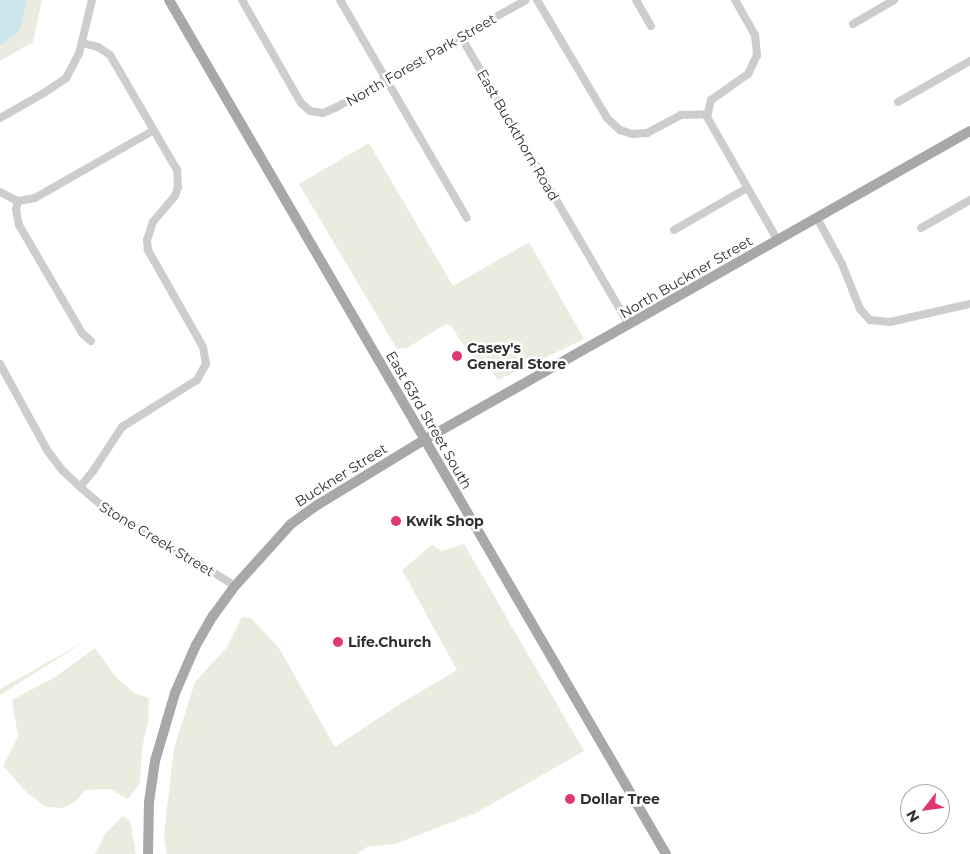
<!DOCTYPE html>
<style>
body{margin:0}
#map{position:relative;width:970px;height:854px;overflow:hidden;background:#fff;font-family:Montserrat,sans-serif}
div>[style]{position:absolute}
.green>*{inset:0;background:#e9ecde}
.water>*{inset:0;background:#cbe7eb}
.minor>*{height:8px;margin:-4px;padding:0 4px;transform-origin:4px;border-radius:4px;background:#cdcdcd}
.major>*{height:10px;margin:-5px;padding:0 5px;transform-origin:5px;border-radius:5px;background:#a8a8a8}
.dots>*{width:14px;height:14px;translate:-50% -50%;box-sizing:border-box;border:2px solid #fff;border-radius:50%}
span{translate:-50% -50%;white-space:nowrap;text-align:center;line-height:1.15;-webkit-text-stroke:5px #fff;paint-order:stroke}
.street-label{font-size:14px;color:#303030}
.poi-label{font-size:14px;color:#303030;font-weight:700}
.left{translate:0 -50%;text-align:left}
.north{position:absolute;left:900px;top:784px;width:50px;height:50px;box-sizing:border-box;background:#fff;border:1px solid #acacac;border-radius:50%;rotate:240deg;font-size:14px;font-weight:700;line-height:20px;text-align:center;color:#303030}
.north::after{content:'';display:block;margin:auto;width:18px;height:22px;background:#df3971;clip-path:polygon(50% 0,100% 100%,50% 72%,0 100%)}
</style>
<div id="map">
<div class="green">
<div style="clip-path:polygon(0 0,42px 0,33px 42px,0 61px)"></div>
<div style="clip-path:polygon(369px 143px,453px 286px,529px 242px,584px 339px,498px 380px,486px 364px,479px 368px,451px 326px,446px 324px,407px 348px,397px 349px,299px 184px)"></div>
<div style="clip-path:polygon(464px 544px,584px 751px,476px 813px,395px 844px,367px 847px,357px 854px,167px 854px,164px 835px,174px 748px,195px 682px,227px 647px,242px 617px,251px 618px,279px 648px,335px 747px,403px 702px,457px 670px,402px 570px,432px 545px,442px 551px)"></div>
<div style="clip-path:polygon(89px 639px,0 695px,0 689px)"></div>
<div style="clip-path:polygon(95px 648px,115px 676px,134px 693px,149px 698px,148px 723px,142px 748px,140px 783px,128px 799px,110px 789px,85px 790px,76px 801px,63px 808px,46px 807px,26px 792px,3px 766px,18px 736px,12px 700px,55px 677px)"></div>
<div style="clip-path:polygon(123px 816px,130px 821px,136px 854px,95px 854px,105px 834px)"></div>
</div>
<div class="water">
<div style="clip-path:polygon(0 0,27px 0,20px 30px,0 46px)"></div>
</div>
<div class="minor">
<div style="left:242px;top:0;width:119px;rotate:60.2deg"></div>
<div style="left:301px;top:103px;width:12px;rotate:42deg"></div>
<div style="left:310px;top:111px;width:13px;rotate:9deg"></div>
<div style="left:323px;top:113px;width:13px;rotate:-23deg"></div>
<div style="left:335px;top:108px;width:219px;rotate:-29.5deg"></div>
<div style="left:340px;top:0;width:252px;rotate:59.8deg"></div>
<div style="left:537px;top:0;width:137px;rotate:59.3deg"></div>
<div style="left:607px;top:118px;width:18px;rotate:43deg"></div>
<div style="left:620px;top:130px;width:13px;rotate:18deg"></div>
<div style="left:632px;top:134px;width:15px;rotate:-4deg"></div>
<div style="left:647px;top:133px;width:38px;rotate:-28deg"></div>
<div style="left:681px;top:115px;width:25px;rotate:-2deg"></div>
<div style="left:636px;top:0;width:30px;rotate:60deg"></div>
<div style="left:735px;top:0;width:40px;rotate:60.3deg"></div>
<div style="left:755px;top:35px;width:20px;rotate:84deg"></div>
<div style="left:757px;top:55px;width:21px;rotate:115deg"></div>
<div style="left:748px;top:74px;width:45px;rotate:144.9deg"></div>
<div style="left:711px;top:100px;width:17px;rotate:103deg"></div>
<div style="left:707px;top:117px;width:143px;rotate:60.2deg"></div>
<div style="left:853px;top:24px;width:48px;rotate:-30.3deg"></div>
<div style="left:461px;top:37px;width:333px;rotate:59.7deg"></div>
<div style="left:898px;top:102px;width:83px;rotate:-29.7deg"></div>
<div style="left:0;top:118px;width:51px;rotate:-29.6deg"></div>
<div style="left:44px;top:93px;width:27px;rotate:-34deg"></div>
<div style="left:66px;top:78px;width:27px;rotate:-62deg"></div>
<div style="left:79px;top:54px;width:56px;rotate:-76.5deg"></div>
<div style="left:0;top:192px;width:20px;rotate:27deg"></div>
<div style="left:18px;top:201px;width:17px;rotate:-10deg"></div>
<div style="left:35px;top:198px;width:137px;rotate:-29.7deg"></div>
<div style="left:18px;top:201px;width:9px;rotate:103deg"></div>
<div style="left:16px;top:210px;width:15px;rotate:79deg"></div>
<div style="left:19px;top:225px;width:125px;rotate:59.7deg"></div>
<div style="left:82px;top:333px;width:12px;rotate:42deg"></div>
<div style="left:817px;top:218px;width:52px;rotate:61.5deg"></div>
<div style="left:842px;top:264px;width:48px;rotate:68.2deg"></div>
<div style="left:860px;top:309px;width:15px;rotate:48deg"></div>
<div style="left:870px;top:320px;width:20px;rotate:6deg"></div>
<div style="left:890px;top:322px;width:82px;rotate:-12.7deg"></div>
<div style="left:921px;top:228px;width:56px;rotate:-29.7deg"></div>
<div style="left:674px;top:230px;width:84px;rotate:-29.9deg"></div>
<div style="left:0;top:364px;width:98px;rotate:61.3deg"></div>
<div style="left:47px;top:450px;width:26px;rotate:53deg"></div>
<div style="left:63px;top:471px;width:23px;rotate:43deg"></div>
<div style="left:80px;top:487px;width:43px;rotate:40.3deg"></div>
<div style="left:113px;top:515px;width:85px;rotate:28.7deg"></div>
<div style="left:188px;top:556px;width:56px;rotate:32.6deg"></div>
<div style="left:80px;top:487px;width:21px;rotate:-51deg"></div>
<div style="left:93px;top:471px;width:53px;rotate:-56.6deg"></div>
<div style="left:122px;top:427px;width:89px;rotate:-32.1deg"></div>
<div style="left:197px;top:380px;width:18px;rotate:-61deg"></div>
<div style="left:206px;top:364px;width:17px;rotate:-100deg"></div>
<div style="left:203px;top:347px;width:112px;rotate:-119.6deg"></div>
<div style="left:148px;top:250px;width:10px;rotate:-96deg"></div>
<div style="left:147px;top:240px;width:19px;rotate:-72deg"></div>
<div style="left:153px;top:222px;width:34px;rotate:-50deg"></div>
<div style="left:175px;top:196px;width:9px;rotate:-72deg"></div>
<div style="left:178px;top:187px;width:17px;rotate:-93deg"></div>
<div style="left:177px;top:170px;width:133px;rotate:-120.2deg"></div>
<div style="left:110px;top:55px;width:14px;rotate:-146deg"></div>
<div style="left:98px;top:47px;width:16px;rotate:-166deg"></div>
</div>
<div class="major">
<div style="left:169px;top:0;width:988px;rotate:59.8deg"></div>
<div style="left:148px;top:854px;width:52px;rotate:-88.9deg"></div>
<div style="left:149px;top:802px;width:41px;rotate:-81.7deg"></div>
<div style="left:155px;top:761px;width:71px;rotate:-73.6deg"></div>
<div style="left:175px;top:693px;width:52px;rotate:-66.4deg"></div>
<div style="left:196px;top:645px;width:34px;rotate:-60deg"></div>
<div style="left:213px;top:616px;width:37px;rotate:-54deg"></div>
<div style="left:235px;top:586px;width:84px;rotate:-47.9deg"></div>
<div style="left:291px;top:524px;width:34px;rotate:-36deg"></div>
<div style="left:319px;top:504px;width:123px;rotate:-31.4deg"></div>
<div style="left:424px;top:440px;width:627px;rotate:-29.51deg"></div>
</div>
<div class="dots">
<div style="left:457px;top:356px;background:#df3971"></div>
<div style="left:396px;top:521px;background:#df3971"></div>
<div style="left:338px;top:642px;background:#df3971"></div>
<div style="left:570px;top:799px;background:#df3971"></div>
</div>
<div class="street-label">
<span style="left:421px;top:60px;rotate:-30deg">North Forest Park Street</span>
<span style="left:518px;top:135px;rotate:60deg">East Buckthorn Road</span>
<span style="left:686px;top:277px;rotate:-30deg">North Buckner Street</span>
<span style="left:429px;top:420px;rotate:60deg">East 63rd Street South</span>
<span style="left:341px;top:475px;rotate:-32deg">Buckner Street</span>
<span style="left:157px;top:539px;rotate:31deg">Stone Creek Street</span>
</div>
<div class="poi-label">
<span class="left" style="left:467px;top:356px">Casey's<br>General Store</span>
<span class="left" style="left:406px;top:521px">Kwik Shop</span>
<span class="left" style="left:348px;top:642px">Life.Church</span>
<span class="left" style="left:580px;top:799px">Dollar Tree</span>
</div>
<div class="north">N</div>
</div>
